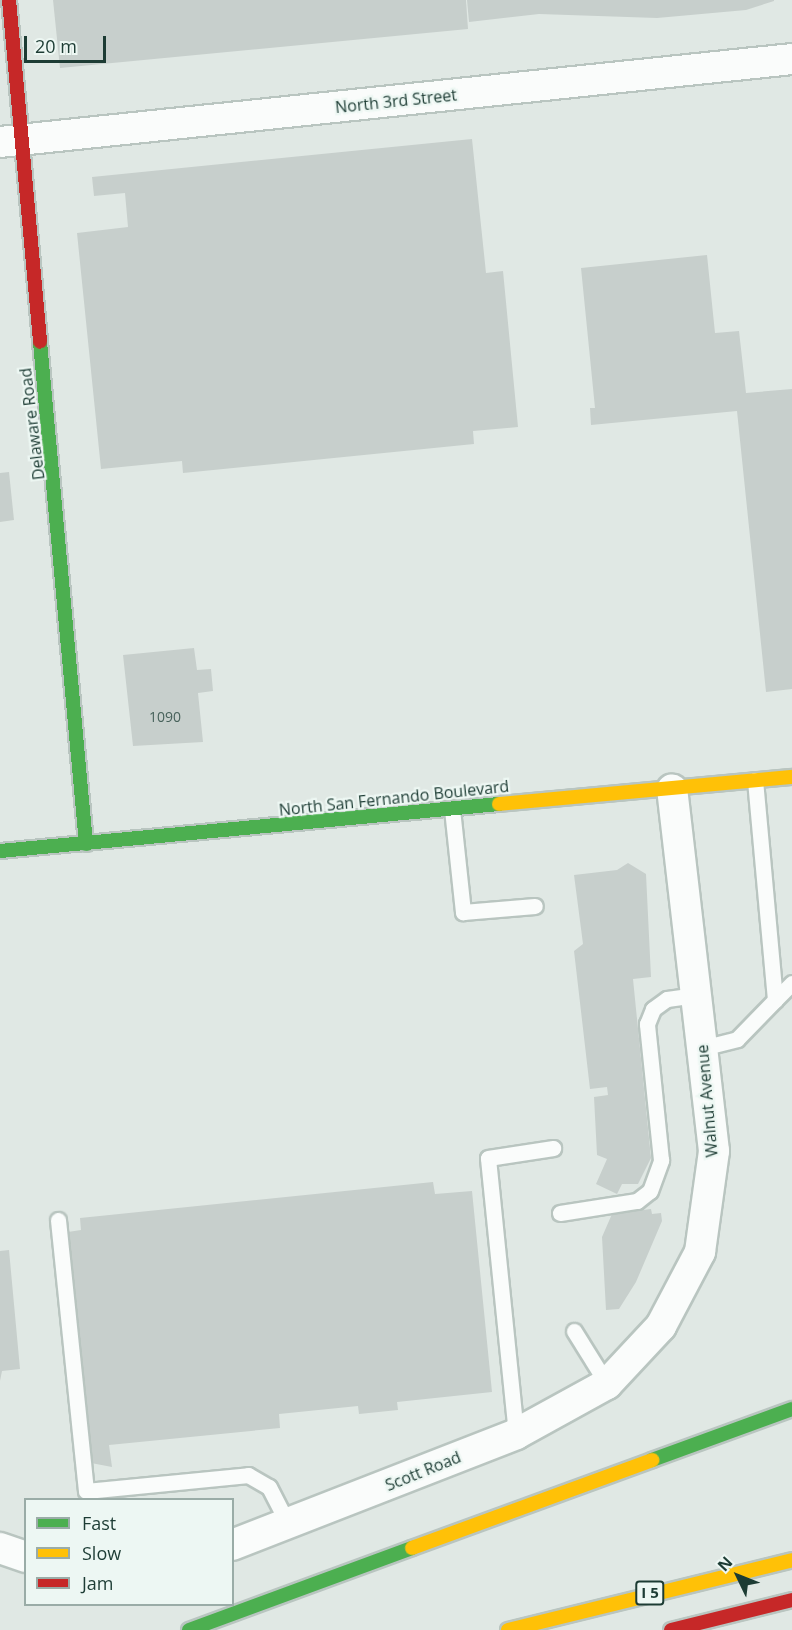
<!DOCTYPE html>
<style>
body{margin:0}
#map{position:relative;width:792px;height:1630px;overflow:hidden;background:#e0e8e4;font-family:"Open Sans",sans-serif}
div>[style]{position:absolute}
.building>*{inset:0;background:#c7cfcc}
.roads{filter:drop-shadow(2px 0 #b9c5c0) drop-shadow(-2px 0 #b9c5c0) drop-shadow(0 2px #b9c5c0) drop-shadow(0 -2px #b9c5c0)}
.lane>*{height:15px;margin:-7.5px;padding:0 7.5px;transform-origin:7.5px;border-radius:7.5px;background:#fafcfb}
.street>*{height:30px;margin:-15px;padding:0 15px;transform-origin:15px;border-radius:15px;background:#fafcfb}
.fast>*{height:14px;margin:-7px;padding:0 7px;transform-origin:7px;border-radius:7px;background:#4caf50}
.slow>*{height:14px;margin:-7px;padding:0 7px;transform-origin:7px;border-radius:7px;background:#ffc107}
.jam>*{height:14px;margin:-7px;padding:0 7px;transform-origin:7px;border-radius:7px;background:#c62828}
span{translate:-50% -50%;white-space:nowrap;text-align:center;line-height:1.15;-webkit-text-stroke:4.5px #edf7f3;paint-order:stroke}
.number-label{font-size:14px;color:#48625b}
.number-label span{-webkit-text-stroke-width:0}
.shield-label span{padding:2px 4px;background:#edf7f3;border:2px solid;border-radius:4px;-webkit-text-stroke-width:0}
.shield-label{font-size:15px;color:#1d3c34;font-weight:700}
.street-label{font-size:16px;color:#1d3c34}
.legend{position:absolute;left:24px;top:1498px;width:210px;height:108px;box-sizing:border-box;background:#edf7f3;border:2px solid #9aaca7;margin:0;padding:8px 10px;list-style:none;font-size:18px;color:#1d3c34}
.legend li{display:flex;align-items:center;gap:12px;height:30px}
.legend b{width:30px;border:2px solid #9aaca7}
.north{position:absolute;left:708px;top:1546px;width:60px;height:60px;-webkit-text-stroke:4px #edf7f3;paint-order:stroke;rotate:313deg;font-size:16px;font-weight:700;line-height:24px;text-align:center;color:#1d3c34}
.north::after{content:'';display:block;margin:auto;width:21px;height:27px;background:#1d3c34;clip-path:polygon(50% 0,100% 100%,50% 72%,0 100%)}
.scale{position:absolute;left:24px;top:36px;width:82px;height:27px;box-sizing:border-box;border:3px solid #1d3c34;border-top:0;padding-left:8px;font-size:18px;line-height:21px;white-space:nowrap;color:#1d3c34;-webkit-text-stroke:4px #edf7f3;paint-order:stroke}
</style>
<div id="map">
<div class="building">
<div style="clip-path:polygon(53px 0,466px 0,468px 29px,60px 68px)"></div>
<div style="clip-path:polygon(467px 0,774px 0,774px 1px,746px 10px,657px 18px,539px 14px,469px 22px)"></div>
<div style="clip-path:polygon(472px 139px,486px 273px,503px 271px,518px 427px,473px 431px,474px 444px,183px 473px,182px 461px,101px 469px,77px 233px,128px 227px,125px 193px,94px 196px,92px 177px)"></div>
<div style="clip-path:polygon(707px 255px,715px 333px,739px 331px,746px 393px,792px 389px,792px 689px,766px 692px,737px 411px,591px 425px,590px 408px,595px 408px,581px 268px)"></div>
<div style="clip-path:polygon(9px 472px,14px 520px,0 522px,0 473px)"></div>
<div style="clip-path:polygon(194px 648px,197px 670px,211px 669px,213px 691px,198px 693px,203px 742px,133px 746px,123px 655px)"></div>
<div style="clip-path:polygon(628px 863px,646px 874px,651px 977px,633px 979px,651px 1158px,638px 1184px,622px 1184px,617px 1194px,596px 1184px,607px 1159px,597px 1155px,594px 1097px,608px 1095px,607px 1087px,590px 1089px,574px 951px,583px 944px,574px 875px,617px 870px)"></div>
<div style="clip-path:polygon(433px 1182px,435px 1194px,472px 1191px,492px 1392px,397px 1402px,398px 1410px,359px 1414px,358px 1406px,279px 1414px,280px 1428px,109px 1445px,112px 1467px,91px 1463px,68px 1232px,81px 1230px,80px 1218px)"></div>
<div style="clip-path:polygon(651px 1209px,652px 1214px,661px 1213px,662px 1221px,636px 1282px,619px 1309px,606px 1310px,602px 1237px,612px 1214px)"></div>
<div style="clip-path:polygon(9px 1250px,20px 1369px,2px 1371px,0 1381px,0 1251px)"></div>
</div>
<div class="roads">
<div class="lane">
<div style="left:755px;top:780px;width:221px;rotate:84.8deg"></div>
<div style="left:775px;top:1000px;width:24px;rotate:-45deg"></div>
<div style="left:452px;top:809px;width:104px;rotate:83.9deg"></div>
<div style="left:463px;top:912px;width:72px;rotate:-4.8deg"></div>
<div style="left:702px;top:1048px;width:36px;rotate:-14deg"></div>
<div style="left:737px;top:1039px;width:54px;rotate:-45.7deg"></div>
<div style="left:560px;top:1213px;width:78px;rotate:-8.9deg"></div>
<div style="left:637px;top:1201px;width:16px;rotate:-38deg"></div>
<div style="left:650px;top:1191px;width:33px;rotate:-70deg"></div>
<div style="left:661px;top:1160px;width:137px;rotate:-95.9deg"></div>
<div style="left:647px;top:1024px;width:16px;rotate:-68deg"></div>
<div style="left:653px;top:1009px;width:17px;rotate:-36deg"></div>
<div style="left:667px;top:999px;width:29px;rotate:-8deg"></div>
<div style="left:58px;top:1220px;width:272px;rotate:84.1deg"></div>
<div style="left:86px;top:1491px;width:163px;rotate:-5.6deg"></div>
<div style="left:248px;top:1475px;width:24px;rotate:30deg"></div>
<div style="left:269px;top:1487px;width:42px;rotate:62.8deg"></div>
<div style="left:574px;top:1331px;width:62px;rotate:58.1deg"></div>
<div style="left:516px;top:1434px;width:277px;rotate:-95.8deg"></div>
<div style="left:488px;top:1158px;width:66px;rotate:-8.7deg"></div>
</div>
<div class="street">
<div style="left:0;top:142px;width:796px;rotate:-5.98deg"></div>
<div style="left:232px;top:1545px;width:305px;rotate:-21.3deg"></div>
<div style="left:516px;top:1434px;width:104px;rotate:-28.8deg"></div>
<div style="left:607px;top:1384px;width:79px;rotate:-47deg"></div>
<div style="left:661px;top:1326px;width:84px;rotate:-62.2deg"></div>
<div style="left:700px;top:1252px;width:102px;rotate:-82.1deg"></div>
<div style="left:714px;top:1151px;width:364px;rotate:-96.6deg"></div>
<div style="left:0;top:1548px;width:28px;rotate:19deg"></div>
</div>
<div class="fast">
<div style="left:40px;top:342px;width:504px;rotate:84.76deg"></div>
<div style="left:0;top:851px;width:501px;rotate:-5.38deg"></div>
<div style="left:652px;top:1460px;width:149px;rotate:-20deg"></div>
<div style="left:189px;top:1630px;width:238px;rotate:-20.2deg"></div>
</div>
<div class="slow">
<div style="left:499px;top:804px;width:294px;rotate:-5.3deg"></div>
<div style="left:412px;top:1548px;width:256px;rotate:-20.1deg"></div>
<div style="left:508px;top:1630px;width:292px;rotate:-13.8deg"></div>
</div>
<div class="jam">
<div style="left:9px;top:0;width:343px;rotate:84.8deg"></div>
<div style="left:671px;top:1630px;width:125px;rotate:-13.9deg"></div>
</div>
</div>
<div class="number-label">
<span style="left:165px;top:717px">1090</span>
</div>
<div class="shield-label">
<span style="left:650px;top:1593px">I 5</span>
</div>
<div class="street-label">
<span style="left:396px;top:101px;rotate:-6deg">North 3rd Street</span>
<span style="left:32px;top:424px;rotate:-97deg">Delaware Road</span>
<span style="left:394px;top:798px;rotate:-6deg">North San Fernando Boulevard</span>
<span style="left:707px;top:1101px;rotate:-95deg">Walnut Avenue</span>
<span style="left:423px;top:1471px;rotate:-22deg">Scott Road</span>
</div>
<ul class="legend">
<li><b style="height:8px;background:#4caf50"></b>Fast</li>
<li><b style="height:8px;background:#ffc107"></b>Slow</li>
<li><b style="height:8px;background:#c62828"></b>Jam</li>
</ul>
<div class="north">N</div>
<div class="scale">20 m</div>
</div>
